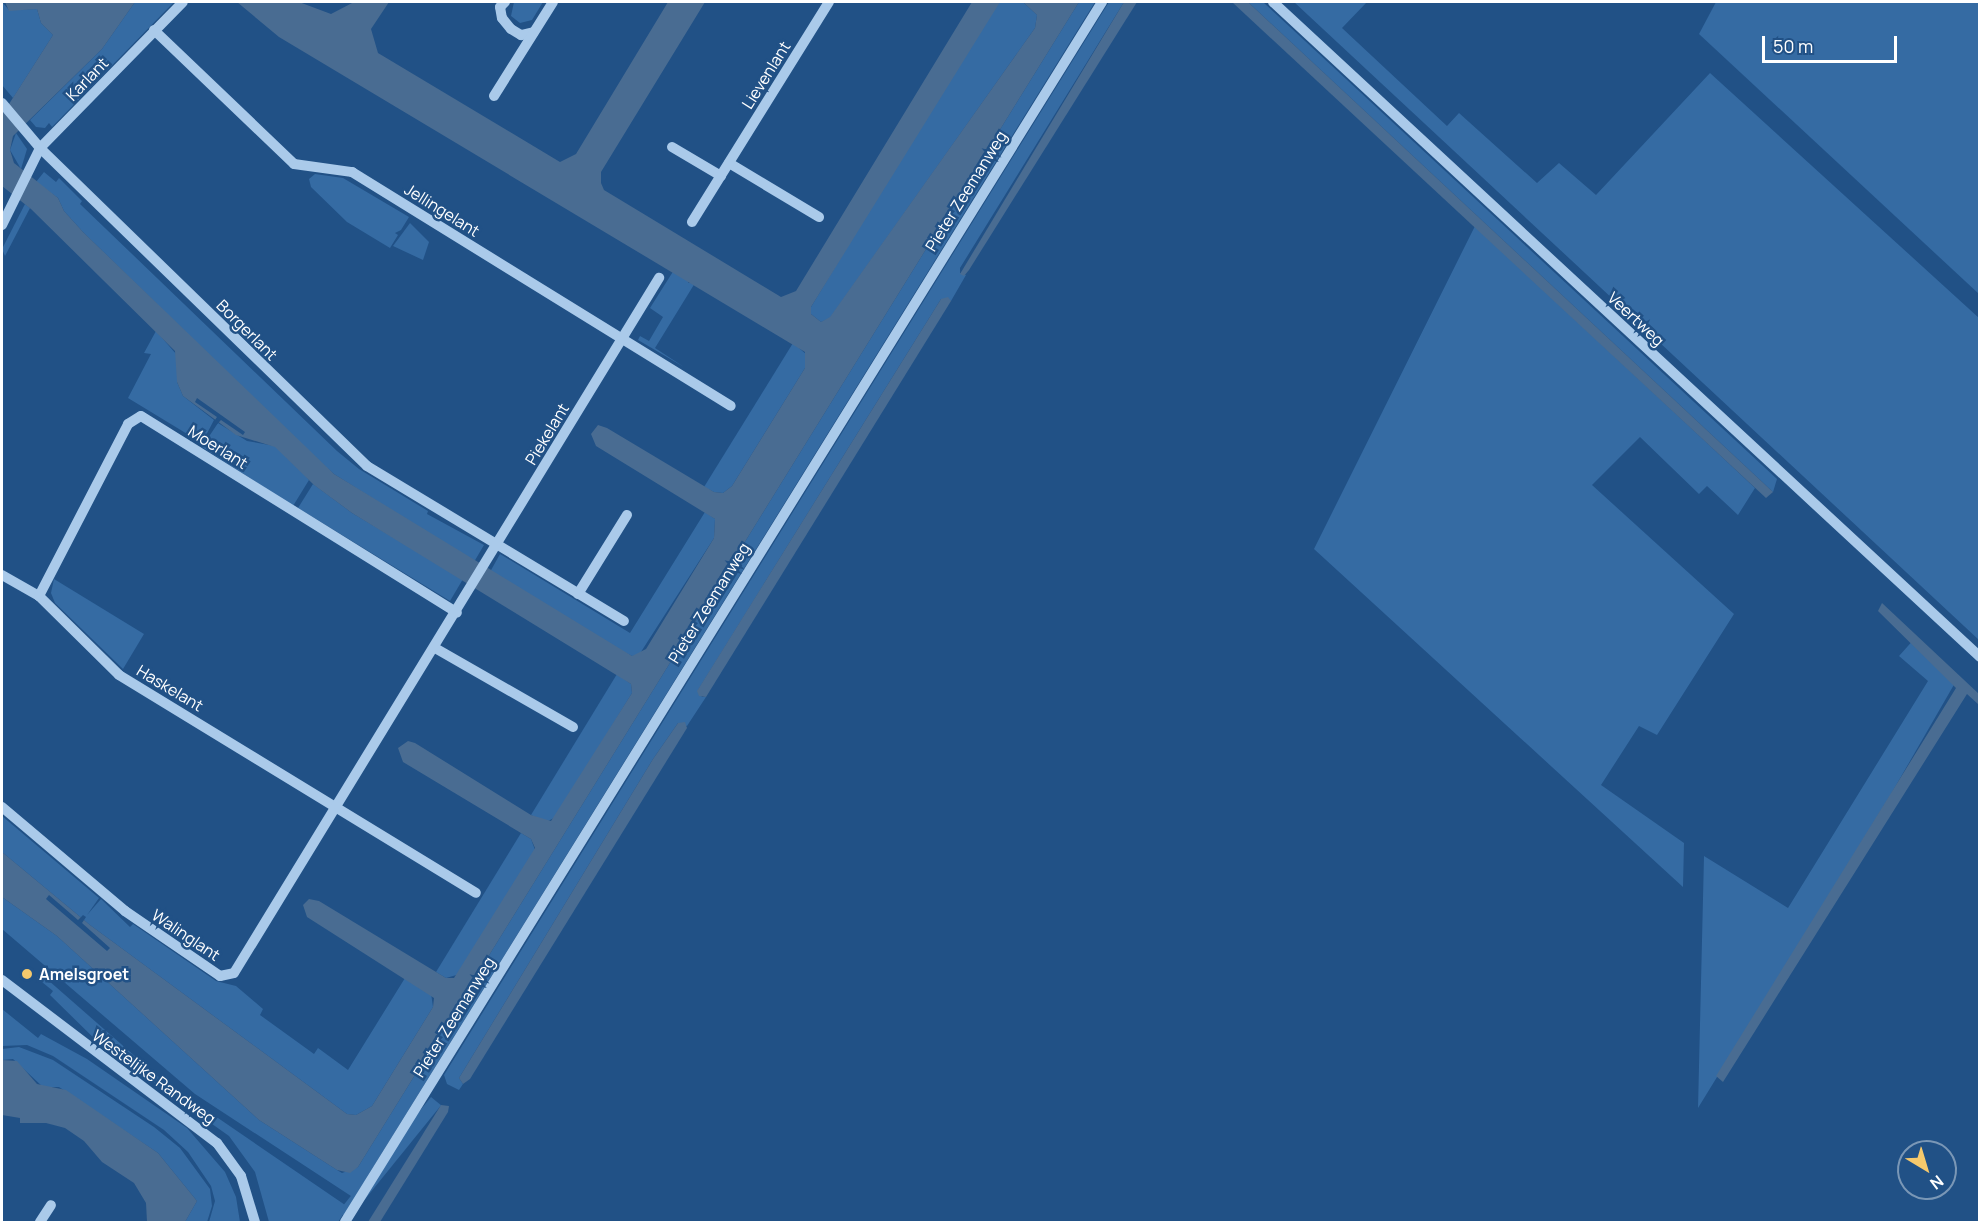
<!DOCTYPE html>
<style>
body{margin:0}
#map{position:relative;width:1981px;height:1224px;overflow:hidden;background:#215186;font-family:Manrope,sans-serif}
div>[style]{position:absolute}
.green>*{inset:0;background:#356ba3;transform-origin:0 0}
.water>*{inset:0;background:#496c92}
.pier>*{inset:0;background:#215186}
.minor>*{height:10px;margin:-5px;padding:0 5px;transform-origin:5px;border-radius:5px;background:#aacaea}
.dots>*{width:16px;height:16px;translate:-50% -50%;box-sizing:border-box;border:3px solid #215186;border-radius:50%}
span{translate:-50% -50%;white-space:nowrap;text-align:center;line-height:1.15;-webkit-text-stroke:5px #215186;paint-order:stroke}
.street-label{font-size:16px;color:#fff}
.poi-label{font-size:16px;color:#fff;font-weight:700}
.left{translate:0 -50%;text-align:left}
.frame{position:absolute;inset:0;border:3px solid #fff;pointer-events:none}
.north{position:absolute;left:1897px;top:1140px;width:60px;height:60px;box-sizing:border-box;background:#215186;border:2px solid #7a97b6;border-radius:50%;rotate:142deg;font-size:16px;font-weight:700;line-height:24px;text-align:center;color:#fff}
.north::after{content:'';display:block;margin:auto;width:21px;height:27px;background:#f6c96c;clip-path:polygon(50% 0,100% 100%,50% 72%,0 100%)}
.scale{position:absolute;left:1762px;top:36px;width:135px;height:27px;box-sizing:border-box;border:3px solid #fff;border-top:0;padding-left:8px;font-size:18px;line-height:21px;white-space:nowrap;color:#fff;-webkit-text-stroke:4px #215186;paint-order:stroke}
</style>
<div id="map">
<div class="green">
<div style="clip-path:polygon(2px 2px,9px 10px,37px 9px,41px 23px,53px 35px,13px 98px,2px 85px)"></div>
<div style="clip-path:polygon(135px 2px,174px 2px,52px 127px,49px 123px,45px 128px,36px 127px,30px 120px,102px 49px)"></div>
<div style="clip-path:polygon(514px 2px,543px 2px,532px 20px,520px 23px,511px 16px)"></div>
<div style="clip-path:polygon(1023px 2px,1037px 15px,1035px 28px,830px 318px,821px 322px,811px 314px,811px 307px,935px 101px,998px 3px)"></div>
<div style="clip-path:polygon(1079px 2px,1095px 2px,354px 1198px,195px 1094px,2px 929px,2px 897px,57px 936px,259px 1120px,337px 1170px,342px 1173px,358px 1167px)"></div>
<div style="clip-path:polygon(1109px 2px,1124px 2px,960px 268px,960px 273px,966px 275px,951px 301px,941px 299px,837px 466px,698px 690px,702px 697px,706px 697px,687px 726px,678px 723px,653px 759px,459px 1078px,463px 1084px,459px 1090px,447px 1084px,444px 1075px)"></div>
<div style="clip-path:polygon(1248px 2px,1263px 2px,1777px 479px,1773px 492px)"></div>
<div style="clip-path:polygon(1294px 2px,1367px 2px,1342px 28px,1447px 126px,1459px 113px,1537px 183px,1559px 163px,1596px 195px,1710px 73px,1979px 318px,1979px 640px)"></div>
<div style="clip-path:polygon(1716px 2px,1979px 2px,1979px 294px,1699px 34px)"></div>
<div style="clip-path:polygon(16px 133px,27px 149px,21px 169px,10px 150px)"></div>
<div style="clip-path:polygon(44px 172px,56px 182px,59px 178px,82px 201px,80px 204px,337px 451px,359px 469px,428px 511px,427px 514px,484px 545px,474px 562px,334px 474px,308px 451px,83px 232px,64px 211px,58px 198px,36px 182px)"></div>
<div style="clip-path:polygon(315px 174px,343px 178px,409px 217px,401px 230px,395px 233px,398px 235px,390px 248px,347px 222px,311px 187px,309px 179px)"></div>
<div style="clip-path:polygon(25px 204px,30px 208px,5px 256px,2px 249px)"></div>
<div style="clip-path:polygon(410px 223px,429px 242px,423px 260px,393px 246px)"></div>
<div style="clip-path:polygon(1475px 226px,1755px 488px,1738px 515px,1707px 486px,1699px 494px,1640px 437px,1592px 485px,1734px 614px,1657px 735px,1639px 726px,1601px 785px,1684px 843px,1683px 887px,1314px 549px)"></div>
<div style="clip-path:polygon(674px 270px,690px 280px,688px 283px,695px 283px,655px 348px,684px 367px,638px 340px,640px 336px,649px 341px,663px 317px,650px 308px)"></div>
<div style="clip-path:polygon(156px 331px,177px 355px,177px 382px,183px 396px,214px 420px,202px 443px,128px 398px,151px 354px,144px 353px)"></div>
<div style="clip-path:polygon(793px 343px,806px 354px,805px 368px,732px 486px,723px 493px,714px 492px,704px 487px)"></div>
<div style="clip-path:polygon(218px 423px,247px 441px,275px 446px,305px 475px,309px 480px,293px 506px,202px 447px)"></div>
<div style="clip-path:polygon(313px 484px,352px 513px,463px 579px,450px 601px,298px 508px)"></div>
<div style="clip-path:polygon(705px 512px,715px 519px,714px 538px,639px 655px,632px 656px,620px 650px,490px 572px,500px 554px,630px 633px)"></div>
<div style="clip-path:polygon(54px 579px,144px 634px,123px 669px,55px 603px,51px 593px)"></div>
<div style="clip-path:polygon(1916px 637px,1959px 676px,1891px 794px,1698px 1108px,1704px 856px,1788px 908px,1928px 681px,1899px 656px)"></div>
<div style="clip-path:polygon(617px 674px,631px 684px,632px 693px,556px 817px,546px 822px,531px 815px)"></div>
<div style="clip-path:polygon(2px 816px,99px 898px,87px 915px,101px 899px,130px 927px,133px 924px,216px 981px,236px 986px,263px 1009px,260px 1015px,314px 1054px,318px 1048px,348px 1070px,405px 978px,431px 993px,433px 1007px,372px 1106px,356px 1115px,347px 1114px,90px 925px,2px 852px)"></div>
<div style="clip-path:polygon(521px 833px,531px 839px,535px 850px,460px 974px,446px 978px,436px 972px)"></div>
<div style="clip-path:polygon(40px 973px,161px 1079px,348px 1207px,338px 1222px,269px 1222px,255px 1172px,229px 1136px,102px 1046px,50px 995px,53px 991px,37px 978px)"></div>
<div style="clip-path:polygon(2px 1009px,38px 1038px,41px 1034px,87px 1059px,187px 1128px,225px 1172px,236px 1197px,240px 1222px,209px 1222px,215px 1201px,211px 1186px,188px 1152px,164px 1130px,53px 1056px,27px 1045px,2px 1046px)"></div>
<div style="clip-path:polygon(19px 1047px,53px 1060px,154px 1127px,180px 1148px,210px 1189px,212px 1206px,207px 1222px,185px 1222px,197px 1201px,158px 1153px,59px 1087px,43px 1087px,13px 1059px,2px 1060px,2px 1049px)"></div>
<div style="left:431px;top:1097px;width:13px;height:147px;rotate:39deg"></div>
</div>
<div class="water">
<div style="clip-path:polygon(5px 2px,135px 2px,102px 49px,13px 136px,10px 150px,14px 163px,58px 198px,64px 211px,83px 232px,334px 474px,632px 656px,646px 649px,714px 538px,715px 519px,596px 446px,591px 434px,598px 425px,607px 428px,714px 492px,723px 493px,732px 486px,805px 368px,805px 352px,279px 37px,237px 2px,299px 2px,331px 14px,354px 2px,389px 2px,371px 29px,378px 53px,560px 162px,576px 154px,668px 2px,705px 2px,601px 172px,601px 183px,604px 190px,781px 297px,796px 291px,972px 2px,1000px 2px,811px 307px,811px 314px,821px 322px,830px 317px,1035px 28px,1037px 15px,1023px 2px,1079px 2px,358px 1167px,350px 1173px,337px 1170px,259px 1120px,57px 936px,2px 897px,2px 852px,90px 925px,347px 1114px,356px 1115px,372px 1106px,433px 1007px,434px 998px,307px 917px,303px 905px,309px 899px,319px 901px,446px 978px,454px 978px,535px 848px,531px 839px,403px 762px,398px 748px,408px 741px,415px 743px,531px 815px,551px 821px,632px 693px,631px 684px,352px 513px,314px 485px,275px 447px,236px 435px,183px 396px,177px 382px,175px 351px,31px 209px,2px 186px,2px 115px,53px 35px,41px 23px,37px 9px,9px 11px)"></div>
<div style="clip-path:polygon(1124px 2px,1137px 2px,969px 270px,964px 276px,960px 274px)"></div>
<div style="clip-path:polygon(1232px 2px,1248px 2px,1773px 492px,1766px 498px)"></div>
<div style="clip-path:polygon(948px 297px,951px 301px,706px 697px,699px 696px,697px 691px,837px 466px,941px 299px)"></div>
<div style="clip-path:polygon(1882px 603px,1979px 694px,1979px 705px,1967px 694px,1723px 1082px,1716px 1076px,1956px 688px,1878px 611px)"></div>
<div style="clip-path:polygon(685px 722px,687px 728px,470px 1079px,463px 1084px,459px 1078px,653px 759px,678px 723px)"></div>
<div style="clip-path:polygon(2px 1060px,17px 1061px,37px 1084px,66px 1090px,158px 1153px,197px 1201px,185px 1222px,147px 1222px,146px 1203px,134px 1183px,102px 1162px,84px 1141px,65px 1128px,46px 1123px,20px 1123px,20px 1118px,2px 1115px)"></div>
<div style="clip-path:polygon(441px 1105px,449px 1106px,448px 1112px,380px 1222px,368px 1222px)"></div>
</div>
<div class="pier">
<div style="clip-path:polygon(197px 398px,245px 432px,243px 435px,221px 420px,216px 425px,213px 423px,217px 417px,195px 402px)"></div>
<div style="clip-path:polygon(49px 895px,78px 920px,83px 915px,86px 917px,82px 923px,110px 948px,107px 951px,46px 899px)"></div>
</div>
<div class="minor">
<div style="left:505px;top:2px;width:7px;rotate:135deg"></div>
<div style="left:500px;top:7px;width:11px;rotate:80deg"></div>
<div style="left:502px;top:18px;width:14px;rotate:51deg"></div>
<div style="left:511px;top:29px;width:12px;rotate:31deg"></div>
<div style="left:521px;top:35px;width:13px;rotate:-13deg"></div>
<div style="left:1273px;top:2px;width:964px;rotate:42.81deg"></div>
<div style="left:154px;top:30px;width:194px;rotate:43.7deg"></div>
<div style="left:294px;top:164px;width:59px;rotate:7.9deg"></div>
<div style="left:352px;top:172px;width:445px;rotate:31.7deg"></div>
<div style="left:494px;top:96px;width:111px;rotate:-57.9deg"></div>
<div style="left:2px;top:103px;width:59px;rotate:49.8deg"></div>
<div style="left:40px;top:148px;width:456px;rotate:44.2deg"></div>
<div style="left:367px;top:466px;width:300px;rotate:31.1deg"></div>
<div style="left:672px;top:147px;width:57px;rotate:30.6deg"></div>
<div style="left:729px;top:163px;width:105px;rotate:31deg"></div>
<div style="left:692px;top:222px;width:259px;rotate:-58.1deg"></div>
<div style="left:2px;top:225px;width:86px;rotate:-63.7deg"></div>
<div style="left:40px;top:148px;width:204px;rotate:-45.6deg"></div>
<div style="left:2px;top:575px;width:43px;rotate:29.6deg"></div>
<div style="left:39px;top:596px;width:112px;rotate:44.6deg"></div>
<div style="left:119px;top:675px;width:418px;rotate:31.4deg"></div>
<div style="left:578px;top:594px;width:93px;rotate:-58.2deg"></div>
<div style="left:39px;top:596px;width:194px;rotate:-62.6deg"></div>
<div style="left:128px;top:424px;width:15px;rotate:-32deg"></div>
<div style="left:141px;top:416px;width:372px;rotate:31.9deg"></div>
<div style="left:435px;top:648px;width:159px;rotate:29.8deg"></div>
<div style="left:2px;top:807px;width:161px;rotate:40.2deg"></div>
<div style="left:125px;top:911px;width:115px;rotate:34.4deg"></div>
<div style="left:220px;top:976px;width:14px;rotate:-12deg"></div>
<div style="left:234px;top:973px;width:815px;rotate:-58.55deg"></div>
<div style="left:2px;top:980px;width:270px;rotate:37.2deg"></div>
<div style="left:217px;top:1143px;width:41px;rotate:54deg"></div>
<div style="left:241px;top:1176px;width:48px;rotate:73.1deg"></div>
<div style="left:40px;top:1222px;width:20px;rotate:-57deg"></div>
<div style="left:345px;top:1222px;width:1436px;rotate:-58.18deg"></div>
</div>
<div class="dots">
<div style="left:27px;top:974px;background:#f6c96c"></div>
</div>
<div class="street-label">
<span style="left:766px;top:75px;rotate:-58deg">Lievenlant</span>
<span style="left:87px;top:79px;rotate:-46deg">Karlant</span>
<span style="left:966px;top:191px;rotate:-58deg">Pieter Zeemanweg</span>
<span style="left:442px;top:210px;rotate:32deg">Jellingelant</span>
<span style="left:1636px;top:319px;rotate:43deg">Veertweg</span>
<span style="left:247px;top:330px;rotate:45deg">Borgerlant</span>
<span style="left:547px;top:434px;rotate:-59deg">Piekelant</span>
<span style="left:218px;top:447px;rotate:32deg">Moerlant</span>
<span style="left:709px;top:603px;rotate:-58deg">Pieter Zeemanweg</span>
<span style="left:170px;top:688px;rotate:31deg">Haskelant</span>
<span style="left:186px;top:935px;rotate:34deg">Walinglant</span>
<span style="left:454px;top:1017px;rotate:-58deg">Pieter Zeemanweg</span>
<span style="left:154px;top:1077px;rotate:36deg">Westelijke Randweg</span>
</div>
<div class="poi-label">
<span class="left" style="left:39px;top:974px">Amelsgroet</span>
</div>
<div class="frame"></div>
<div class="north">N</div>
<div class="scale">50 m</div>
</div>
